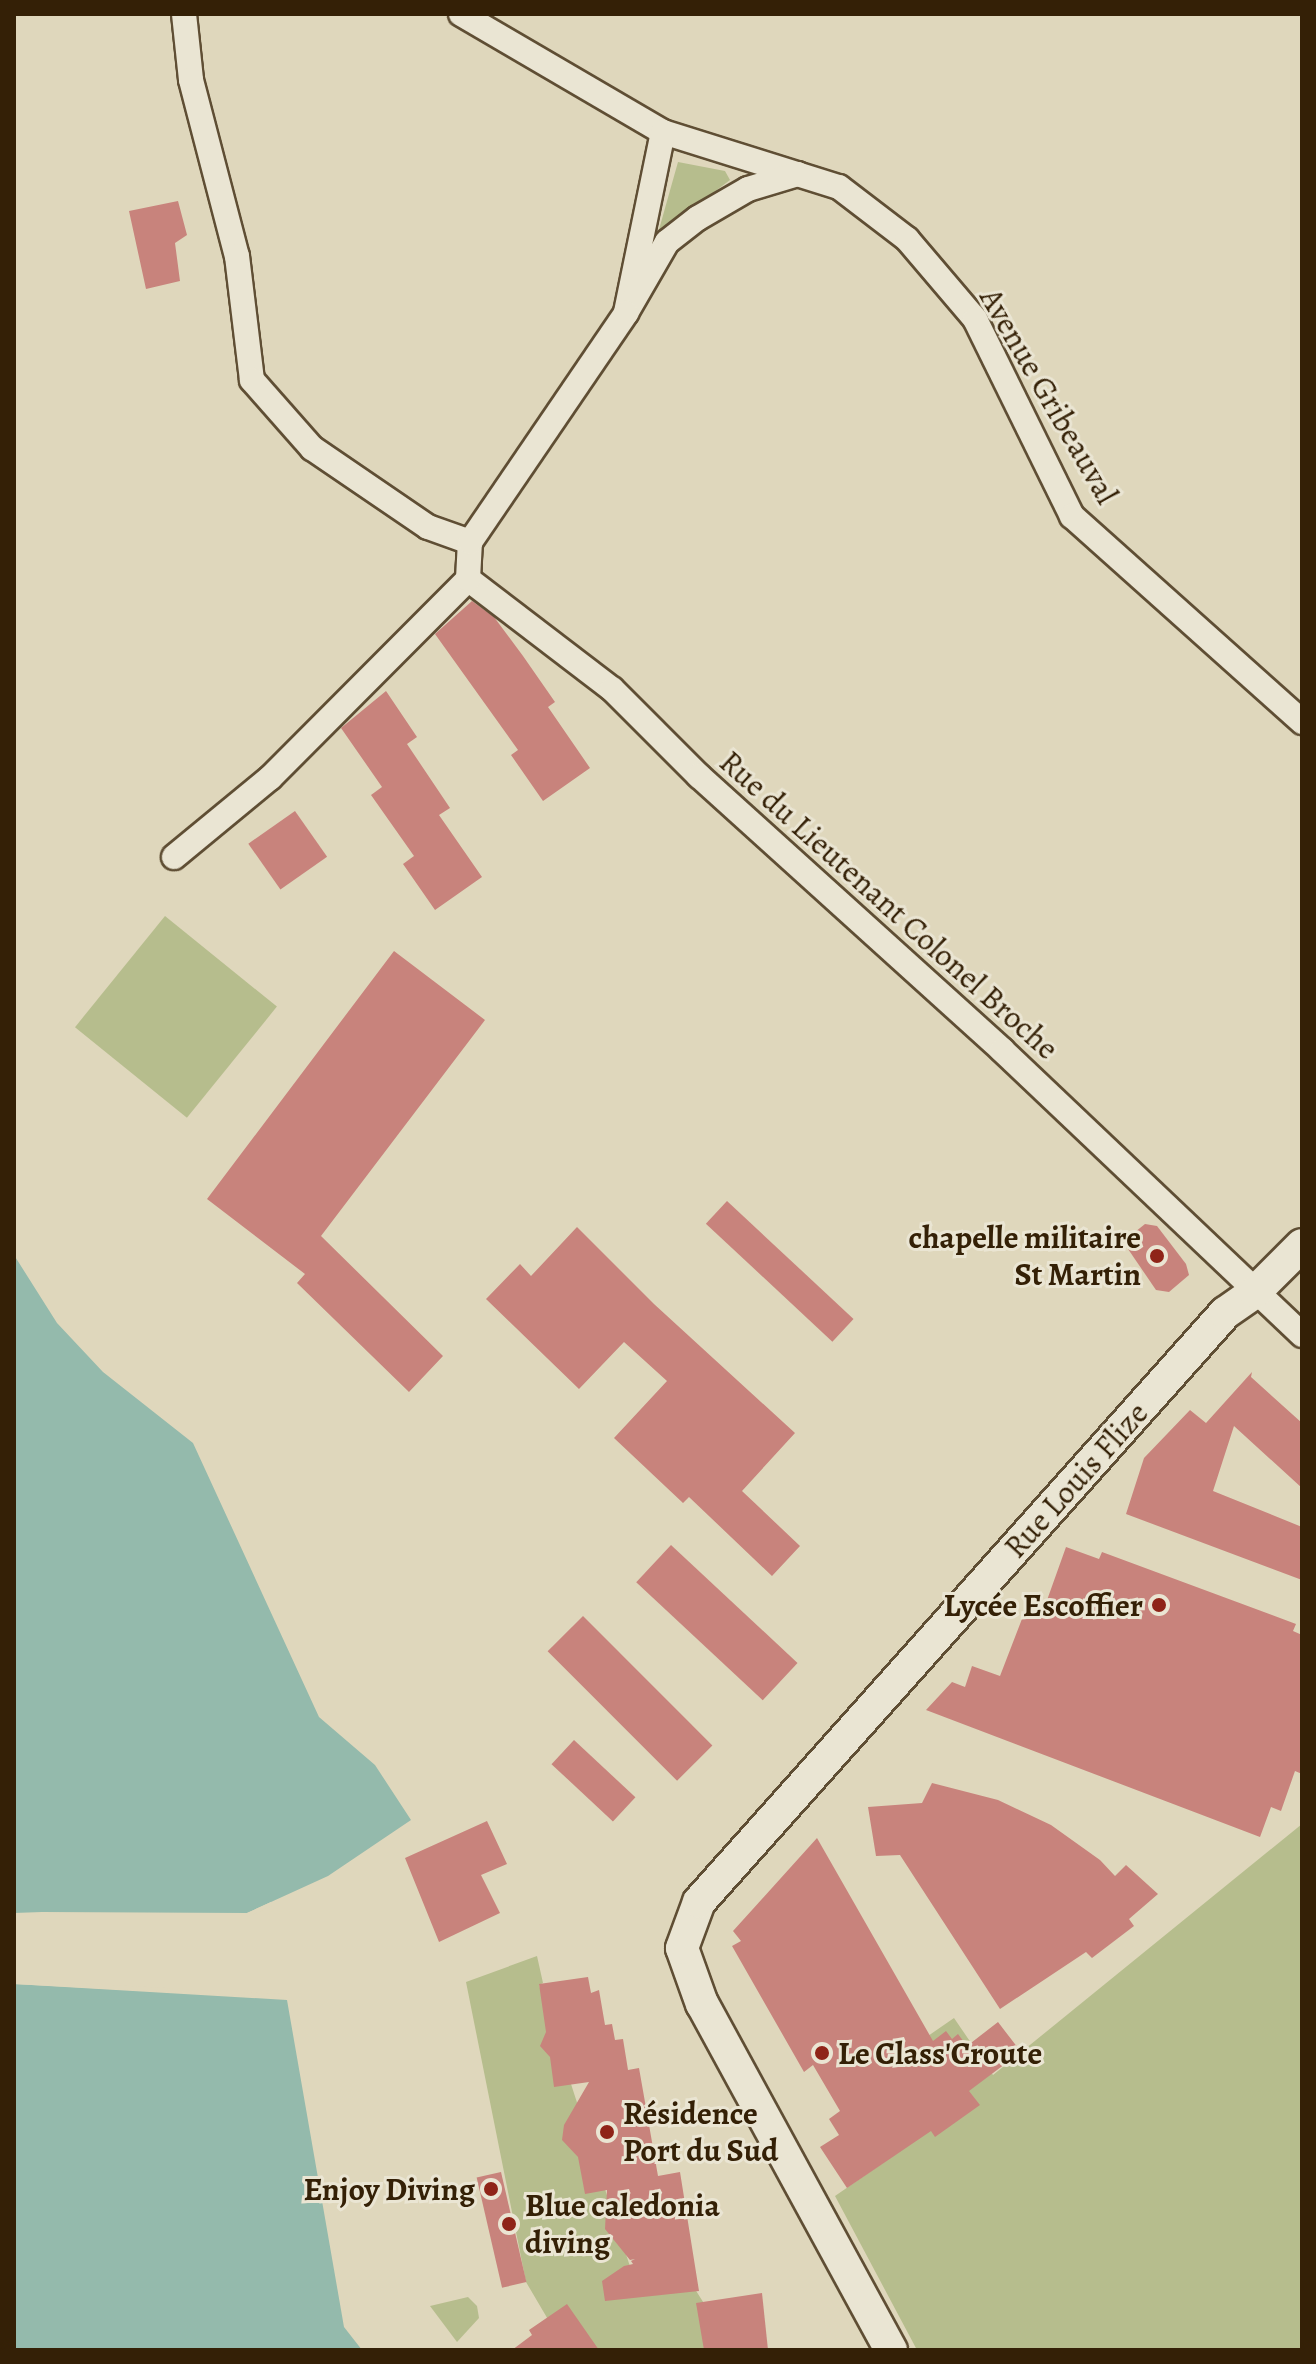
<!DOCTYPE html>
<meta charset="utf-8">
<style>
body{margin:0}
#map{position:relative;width:1316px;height:2364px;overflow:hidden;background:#dfd7bc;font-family:Alegreya,serif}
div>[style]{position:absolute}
.green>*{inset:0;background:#b6bd8d;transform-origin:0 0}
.water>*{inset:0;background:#94baac}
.pier>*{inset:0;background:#dfd7bc;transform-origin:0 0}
.building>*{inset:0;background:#c8837c;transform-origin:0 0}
.roads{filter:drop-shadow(2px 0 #5f4e34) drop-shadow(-2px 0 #5f4e34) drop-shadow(0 2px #5f4e34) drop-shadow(0 -2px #5f4e34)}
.street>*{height:24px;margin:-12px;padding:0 12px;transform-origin:12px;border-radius:12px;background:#eae5d3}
.secondary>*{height:32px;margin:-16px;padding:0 16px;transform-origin:16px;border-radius:16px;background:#eae5d3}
.dots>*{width:22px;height:22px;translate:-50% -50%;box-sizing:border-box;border:4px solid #eae5d3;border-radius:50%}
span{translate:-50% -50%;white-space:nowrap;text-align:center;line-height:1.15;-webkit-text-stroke:6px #eae5d3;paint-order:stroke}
.street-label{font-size:32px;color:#342006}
.poi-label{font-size:32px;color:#342006;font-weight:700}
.right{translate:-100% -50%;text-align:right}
.left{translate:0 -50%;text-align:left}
.frame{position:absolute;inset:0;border:16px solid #342006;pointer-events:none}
</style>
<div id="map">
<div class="green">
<div style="clip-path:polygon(678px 162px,725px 171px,730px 180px,689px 211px,651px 258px)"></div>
<div style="left:165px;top:916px;width:144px;height:143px;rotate:39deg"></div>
<div style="clip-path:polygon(1302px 1824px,1302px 2350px,917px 2350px,835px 2196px,909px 2145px,863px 2081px,954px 2018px,993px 2075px)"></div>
<div style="clip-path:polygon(537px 1956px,543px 1983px,539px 1985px,636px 2285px,693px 2286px,724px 2335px,728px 2350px,566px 2350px,526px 2282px,466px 1982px)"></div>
<div style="clip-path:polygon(468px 2297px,477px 2306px,479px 2318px,457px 2342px,430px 2306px)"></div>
</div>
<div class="water">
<div style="clip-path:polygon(14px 1255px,57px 1323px,103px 1372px,193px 1443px,319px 1717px,375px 1765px,411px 1820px,328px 1876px,247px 1913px,14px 1913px)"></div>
<div style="clip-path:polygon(14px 1984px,287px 2000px,344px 2327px,362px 2350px,14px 2350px)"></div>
</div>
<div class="pier">
<div style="clip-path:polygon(271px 1902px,272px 1906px,247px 1917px,14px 1917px,14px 1913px,42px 1912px,247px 1913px)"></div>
<div style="left:14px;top:1980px;width:272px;height:4px;rotate:3deg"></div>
</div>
<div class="building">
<div style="clip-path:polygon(178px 201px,187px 235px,175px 243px,180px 281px,146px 289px,129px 211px)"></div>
<div style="clip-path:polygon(472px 601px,494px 617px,523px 656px,555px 702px,548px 707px,590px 768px,543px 801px,511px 755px,518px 750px,435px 634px)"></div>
<div style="clip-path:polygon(386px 691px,417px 737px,407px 744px,450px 808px,439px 815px,482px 877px,435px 910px,403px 864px,414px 856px,371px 795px,382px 787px,341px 728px)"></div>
<div style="left:295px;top:811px;width:56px;height:57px;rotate:55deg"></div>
<div style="clip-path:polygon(394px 951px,485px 1020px,321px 1236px,443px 1356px,409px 1392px,297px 1283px,305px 1274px,207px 1199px)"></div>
<div style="left:727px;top:1201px;width:173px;height:31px;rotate:43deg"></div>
<div style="clip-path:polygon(1145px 1224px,1157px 1226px,1186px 1264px,1189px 1275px,1169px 1292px,1156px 1290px,1128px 1249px,1130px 1236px)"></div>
<div style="clip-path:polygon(577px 1227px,654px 1304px,795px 1433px,742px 1491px,800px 1546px,772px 1576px,689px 1497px,683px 1503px,614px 1438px,667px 1381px,624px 1342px,579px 1389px,486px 1299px,520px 1264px,531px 1276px)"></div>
<div style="clip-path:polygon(1252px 1372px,1251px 1377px,1302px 1423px,1302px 1488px,1234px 1426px,1213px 1491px,1302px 1527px,1302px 1580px,1126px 1514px,1144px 1458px,1190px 1410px,1206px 1423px)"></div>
<div style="left:671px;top:1545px;width:173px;height:51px;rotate:43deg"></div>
<div style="clip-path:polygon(1066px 1547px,1099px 1559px,1102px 1552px,1296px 1624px,1293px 1631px,1302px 1635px,1302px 1774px,1295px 1771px,1281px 1811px,1271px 1807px,1260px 1837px,926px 1710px,952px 1682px,965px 1687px,972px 1666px,1000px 1676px,1025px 1611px,1041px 1617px)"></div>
<div style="left:583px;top:1616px;width:183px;height:50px;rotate:45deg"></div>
<div style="left:574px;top:1740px;width:84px;height:33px;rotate:43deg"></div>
<div style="clip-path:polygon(932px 1783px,998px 1800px,1051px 1825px,1100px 1860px,1115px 1876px,1126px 1865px,1158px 1894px,1129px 1919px,1134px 1926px,1092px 1958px,1086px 1952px,1000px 2009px,900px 1855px,876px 1856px,868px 1807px,922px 1803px)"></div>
<div style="clip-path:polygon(487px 1821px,507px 1864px,481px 1875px,500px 1913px,439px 1942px,405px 1858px)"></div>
<div style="clip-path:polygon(817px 1838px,933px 2041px,946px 2031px,952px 2039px,958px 2034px,967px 2046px,998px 2022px,1021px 2052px,969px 2091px,980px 2105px,935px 2137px,931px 2131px,847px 2188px,820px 2147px,839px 2135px,829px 2119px,840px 2111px,813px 2065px,804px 2072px,732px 1946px,741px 1941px,733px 1931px)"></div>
<div style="clip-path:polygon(588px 1977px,591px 1993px,599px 1990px,605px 2025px,612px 2024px,615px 2040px,623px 2039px,628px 2070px,639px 2068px,658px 2176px,680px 2172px,699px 2291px,605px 2301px,602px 2281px,624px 2266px,633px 2264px,631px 2261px,635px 2259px,630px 2260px,605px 2229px,607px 2190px,585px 2194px,578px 2157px,562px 2140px,564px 2125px,589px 2082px,554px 2087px,550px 2057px,540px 2046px,546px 2032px,539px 1984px)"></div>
<div style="left:501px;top:2172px;width:113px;height:25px;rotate:77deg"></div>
<div style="clip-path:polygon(762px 2293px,768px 2350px,704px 2350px,696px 2303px)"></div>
<div style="clip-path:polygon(567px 2304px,599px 2350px,512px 2350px,532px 2335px,529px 2330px)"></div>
</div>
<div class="roads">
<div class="street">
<div style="left:184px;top:14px;width:66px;rotate:83.9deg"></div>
<div style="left:191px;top:80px;width:182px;rotate:75.4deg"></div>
<div style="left:237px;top:256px;width:125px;rotate:83.1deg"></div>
<div style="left:252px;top:380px;width:91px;rotate:48.6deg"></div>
<div style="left:312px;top:448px;width:140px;rotate:34.3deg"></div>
<div style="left:428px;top:527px;width:45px;rotate:19.7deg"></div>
<div style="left:461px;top:14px;width:234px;rotate:30.3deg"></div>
<div style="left:663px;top:132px;width:184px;rotate:17.4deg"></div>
<div style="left:839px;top:187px;width:86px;rotate:37.4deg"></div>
<div style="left:907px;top:239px;width:105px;rotate:49.6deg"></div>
<div style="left:975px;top:319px;width:220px;rotate:63.8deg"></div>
<div style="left:1072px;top:516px;width:309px;rotate:41.8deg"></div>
<div style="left:663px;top:132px;width:185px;rotate:101.6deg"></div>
<div style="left:626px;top:313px;width:82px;rotate:-60deg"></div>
<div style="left:667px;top:242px;width:39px;rotate:-38deg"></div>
<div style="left:698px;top:218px;width:58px;rotate:-30.1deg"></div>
<div style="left:748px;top:189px;width:52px;rotate:-16.7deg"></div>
<div style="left:468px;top:579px;width:181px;rotate:37.4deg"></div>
<div style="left:612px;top:689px;width:123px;rotate:45deg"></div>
<div style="left:699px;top:776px;width:409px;rotate:42.1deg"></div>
<div style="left:1002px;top:1050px;width:414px;rotate:43.5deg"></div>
<div style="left:174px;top:857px;width:124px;rotate:-39.5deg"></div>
<div style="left:270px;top:778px;width:281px;rotate:-45.1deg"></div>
<div style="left:468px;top:579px;width:37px;rotate:-87deg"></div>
<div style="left:470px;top:542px;width:277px;rotate:-55.7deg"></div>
</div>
<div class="secondary">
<div style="left:891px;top:2350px;width:394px;rotate:-118.6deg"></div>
<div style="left:702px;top:2004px;width:59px;rotate:-109.7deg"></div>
<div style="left:682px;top:1948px;width:49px;rotate:-69.7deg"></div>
<div style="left:699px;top:1902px;width:790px;rotate:-48.23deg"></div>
<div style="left:1225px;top:1313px;width:37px;rotate:-35deg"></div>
<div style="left:1255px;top:1292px;width:66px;rotate:-45deg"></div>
</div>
</div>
<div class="dots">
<div style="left:1157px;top:1256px;background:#8f2418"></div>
<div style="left:1159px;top:1605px;background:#8f2418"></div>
<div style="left:822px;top:2053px;background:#8f2418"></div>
<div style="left:607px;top:2132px;background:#8f2418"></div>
<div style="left:491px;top:2189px;background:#8f2418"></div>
<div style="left:509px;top:2224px;background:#8f2418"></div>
</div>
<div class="street-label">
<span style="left:1049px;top:396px;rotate:60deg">Avenue Gribeauval</span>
<span style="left:889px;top:905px;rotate:42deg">Rue du Lieutenant Colonel Broche</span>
<span style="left:1076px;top:1480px;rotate:-48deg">Rue Louis Flize</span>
</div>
<div class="poi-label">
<span class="right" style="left:1141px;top:1256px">chapelle militaire<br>St Martin</span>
<span class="right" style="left:1143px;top:1605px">Lycée Escoffier</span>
<span class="left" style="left:838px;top:2053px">Le Class'Croute</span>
<span class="left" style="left:623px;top:2132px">Résidence<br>Port du Sud</span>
<span class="right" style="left:475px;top:2189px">Enjoy Diving</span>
<span class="left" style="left:525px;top:2224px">Blue caledonia<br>diving</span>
</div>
<div class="frame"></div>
</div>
